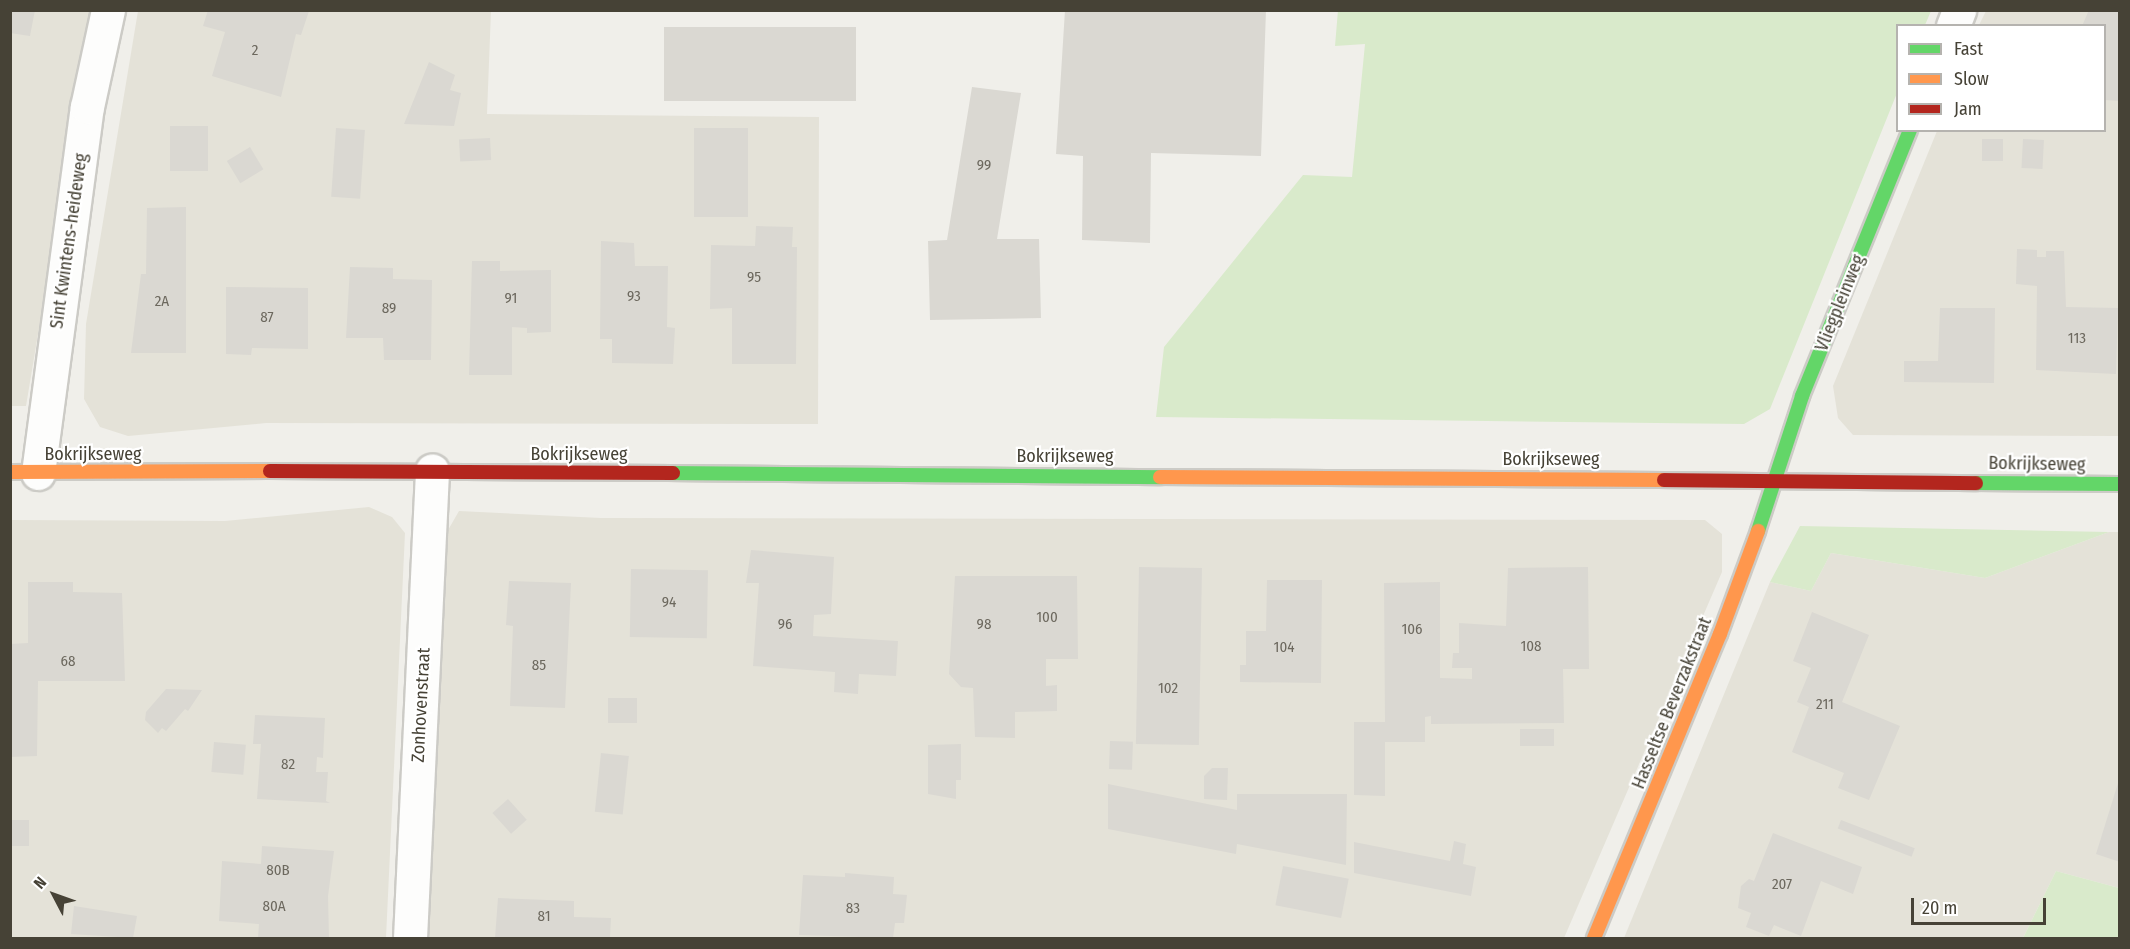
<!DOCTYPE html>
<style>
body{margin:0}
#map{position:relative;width:2130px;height:949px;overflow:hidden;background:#f0efea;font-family:"Fira Sans Condensed",sans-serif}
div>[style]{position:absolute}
.residential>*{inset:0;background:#e4e2d8}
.green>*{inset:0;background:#d9eacb}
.building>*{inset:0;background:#dad8d2;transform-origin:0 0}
.roads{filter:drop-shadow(2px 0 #cccbc6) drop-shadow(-2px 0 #cccbc6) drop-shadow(0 2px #cccbc6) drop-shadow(0 -2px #cccbc6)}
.street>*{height:33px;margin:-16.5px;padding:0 16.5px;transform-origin:16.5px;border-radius:16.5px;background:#fdfdfc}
.fast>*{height:14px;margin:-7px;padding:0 7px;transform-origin:7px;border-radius:7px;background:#63d668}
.slow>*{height:14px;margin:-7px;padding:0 7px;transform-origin:7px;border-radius:7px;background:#ff974d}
.jam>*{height:14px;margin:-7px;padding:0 7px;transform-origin:7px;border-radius:7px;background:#b3261e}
span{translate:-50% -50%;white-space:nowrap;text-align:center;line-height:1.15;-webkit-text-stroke:4.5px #fff;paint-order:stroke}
.number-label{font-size:15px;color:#6c685e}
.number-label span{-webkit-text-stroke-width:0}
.street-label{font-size:18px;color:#464236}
.frame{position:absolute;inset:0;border:12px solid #464236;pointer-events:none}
.legend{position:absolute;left:1896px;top:24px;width:210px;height:108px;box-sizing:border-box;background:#fff;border:2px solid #b5b3af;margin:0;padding:8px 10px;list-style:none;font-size:18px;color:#464236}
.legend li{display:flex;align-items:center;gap:12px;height:30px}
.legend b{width:30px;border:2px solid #b5b3af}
.north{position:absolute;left:24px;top:865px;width:60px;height:60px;-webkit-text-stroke:4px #fff;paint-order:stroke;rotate:311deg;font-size:16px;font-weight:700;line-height:24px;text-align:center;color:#464236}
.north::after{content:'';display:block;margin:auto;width:21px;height:27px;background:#464236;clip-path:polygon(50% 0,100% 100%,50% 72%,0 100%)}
.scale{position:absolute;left:1911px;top:898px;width:135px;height:27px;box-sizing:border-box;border:3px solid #464236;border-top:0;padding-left:8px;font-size:18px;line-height:21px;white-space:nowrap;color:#464236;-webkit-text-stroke:4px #fff;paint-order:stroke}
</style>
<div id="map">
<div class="residential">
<div style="clip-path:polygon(10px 11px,92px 11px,26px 406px,11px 406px)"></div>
<div style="clip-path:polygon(138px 11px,491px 11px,487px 114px,819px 117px,818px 424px,266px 423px,128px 436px,100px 427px,84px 399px,86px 324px)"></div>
<div style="clip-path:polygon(1986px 11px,2119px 11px,2119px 436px,1853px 435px,1838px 418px,1833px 386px,1937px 131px,2104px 130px,2104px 26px,1979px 25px)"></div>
<div style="clip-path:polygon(369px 507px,392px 517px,405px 533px,386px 938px,11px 938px,11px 520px,225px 521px)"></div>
<div style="clip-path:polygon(459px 511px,601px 518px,1705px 520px,1722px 534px,1722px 572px,1564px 938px,425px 938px,440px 544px)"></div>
<div style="clip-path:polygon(2109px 532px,2119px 532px,2119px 888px,2056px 871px,2023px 938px,1624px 938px,1770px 582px,1811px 591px,1831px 553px,1985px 578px)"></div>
</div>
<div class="green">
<div style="clip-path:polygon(1338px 10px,1931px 10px,1931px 11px,1925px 25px,1898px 26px,1897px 93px,1770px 409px,1744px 424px,1156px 417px,1164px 347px,1303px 175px,1352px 177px,1365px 44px,1335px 46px)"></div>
<div style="clip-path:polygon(1800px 526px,2109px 532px,1985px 578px,1831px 553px,1811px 591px,1770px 582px)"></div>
<div style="clip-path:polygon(2056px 871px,2119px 888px,2119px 938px,2023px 938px)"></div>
</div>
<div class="building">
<div style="clip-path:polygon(10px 10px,35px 10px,30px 36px,10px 33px)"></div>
<div style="clip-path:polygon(208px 10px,309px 11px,301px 35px,296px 34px,281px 97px,212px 76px,225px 32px,203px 26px)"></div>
<div style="clip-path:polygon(1065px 10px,1266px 10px,1261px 156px,1151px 153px,1150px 243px,1082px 240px,1083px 156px,1056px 154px)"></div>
<div style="clip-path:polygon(2089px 10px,2120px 10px,2120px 101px,2104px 100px,2104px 26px,2082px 26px)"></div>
<div style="left:664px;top:27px;width:192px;height:74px"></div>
<div style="clip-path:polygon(429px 62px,455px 75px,450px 90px,461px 93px,454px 126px,404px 124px)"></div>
<div style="clip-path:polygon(972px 87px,1021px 93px,997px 239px,1039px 239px,1041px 318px,930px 320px,928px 241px,947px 240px)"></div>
<div style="left:170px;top:126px;width:38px;height:45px"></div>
<div style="left:336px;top:128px;width:29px;height:69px;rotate:4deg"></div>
<div style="left:694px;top:128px;width:54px;height:89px"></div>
<div style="left:490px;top:138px;width:22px;height:31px;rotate:87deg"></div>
<div style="left:1982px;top:139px;width:21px;height:22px"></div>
<div style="left:2023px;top:139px;width:21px;height:29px;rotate:3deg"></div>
<div style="left:250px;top:147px;width:26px;height:27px;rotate:59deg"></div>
<div style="clip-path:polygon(186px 207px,186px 353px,131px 353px,141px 274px,146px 274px,147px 208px)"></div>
<div style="clip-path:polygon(756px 226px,793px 227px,792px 247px,797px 247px,796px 364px,732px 364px,732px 308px,710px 309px,711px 245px,755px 246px)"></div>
<div style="clip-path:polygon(601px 241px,634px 243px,635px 266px,668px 266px,667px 327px,675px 328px,673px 364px,612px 363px,612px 339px,600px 339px)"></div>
<div style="clip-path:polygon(2017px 249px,2037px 250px,2037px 257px,2046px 257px,2046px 251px,2064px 251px,2066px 307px,2118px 308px,2116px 374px,2036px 370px,2037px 286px,2016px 284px)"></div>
<div style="clip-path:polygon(472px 261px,500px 261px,500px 271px,551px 270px,551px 332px,527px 333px,527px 328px,512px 327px,512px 375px,469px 375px)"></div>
<div style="clip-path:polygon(350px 267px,393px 268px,393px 279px,432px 280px,431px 360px,384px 360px,383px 338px,346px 338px)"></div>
<div style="clip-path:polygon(226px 287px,308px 288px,308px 349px,252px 348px,251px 355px,226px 354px)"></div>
<div style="clip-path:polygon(1940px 308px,1995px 308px,1994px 383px,1904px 382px,1904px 361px,1938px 361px)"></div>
<div style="clip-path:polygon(751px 550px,834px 557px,831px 614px,814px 615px,813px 636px,898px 641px,896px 676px,859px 674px,858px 694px,834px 692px,835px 672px,753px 666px,759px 583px,746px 583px)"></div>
<div style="left:1139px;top:567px;width:63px;height:177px;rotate:1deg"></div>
<div style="clip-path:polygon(1588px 567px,1589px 669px,1563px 669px,1564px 723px,1431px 724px,1431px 716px,1425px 717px,1425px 742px,1385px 742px,1385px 796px,1354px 795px,1354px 722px,1385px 722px,1384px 583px,1440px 582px,1440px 678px,1472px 679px,1472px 668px,1452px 668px,1453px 653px,1459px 653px,1459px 623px,1506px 626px,1508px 568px)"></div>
<div style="left:631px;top:569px;width:77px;height:68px;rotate:1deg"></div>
<div style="clip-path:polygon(955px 576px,1077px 576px,1078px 659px,1046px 659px,1046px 686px,1057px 685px,1057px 711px,1015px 712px,1015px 738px,975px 737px,973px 688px,961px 687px,949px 674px)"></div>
<div style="clip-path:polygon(1267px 580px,1322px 580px,1321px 683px,1240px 682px,1240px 665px,1246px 665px,1246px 631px,1266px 631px)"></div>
<div style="clip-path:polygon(509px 581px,571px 583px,565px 708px,510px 706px,513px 626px,506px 625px)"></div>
<div style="clip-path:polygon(28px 582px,73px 582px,73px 592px,122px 593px,125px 681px,38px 681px,37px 756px,10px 757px,10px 644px,28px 643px)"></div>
<div style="clip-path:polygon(1812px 612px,1869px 635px,1842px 702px,1900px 726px,1869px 800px,1838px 788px,1844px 773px,1792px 752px,1809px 707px,1797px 702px,1811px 668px,1793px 661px)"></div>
<div style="clip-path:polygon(166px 689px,202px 690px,188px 711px,185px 709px,166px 731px,162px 728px,158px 733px,145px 720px,146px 712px)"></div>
<div style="left:608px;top:698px;width:29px;height:25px"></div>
<div style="clip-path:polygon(255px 715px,325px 718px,323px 758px,317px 757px,316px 772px,328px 772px,326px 801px,330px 803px,257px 799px,261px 744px,253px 744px)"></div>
<div style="left:1520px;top:729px;width:34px;height:17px"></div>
<div style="left:1110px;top:741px;width:23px;height:28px;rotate:2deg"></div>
<div style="left:214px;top:742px;width:32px;height:30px;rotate:5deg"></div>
<div style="clip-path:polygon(961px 744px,961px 780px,956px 780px,956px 799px,928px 794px,928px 745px)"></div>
<div style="left:601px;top:753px;width:28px;height:59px;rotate:6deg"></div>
<div style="clip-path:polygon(1212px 768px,1228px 768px,1227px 800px,1204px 799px,1204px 776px)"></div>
<div style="clip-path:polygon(2119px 780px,2120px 780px,2120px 862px,2096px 854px)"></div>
<div style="clip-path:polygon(1108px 784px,1237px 810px,1237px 794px,1347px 794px,1346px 865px,1237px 844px,1236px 854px,1108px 829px)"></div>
<div style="left:508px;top:799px;width:28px;height:21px;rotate:48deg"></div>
<div style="left:10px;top:820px;width:19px;height:26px"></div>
<div style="left:1841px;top:820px;width:79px;height:9px;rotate:21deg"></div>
<div style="clip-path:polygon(1773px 833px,1862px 867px,1853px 894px,1821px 881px,1801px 936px,1774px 925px,1769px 936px,1746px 927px,1751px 913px,1738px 908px,1741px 886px,1749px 879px,1754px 881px)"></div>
<div style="clip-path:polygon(1454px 841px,1466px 844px,1463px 864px,1476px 867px,1471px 896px,1354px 873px,1354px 842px,1450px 861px)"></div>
<div style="clip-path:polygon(262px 846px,334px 851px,328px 896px,329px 938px,258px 938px,259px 924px,219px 921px,222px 861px,261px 864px)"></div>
<div style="left:1283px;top:866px;width:67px;height:40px;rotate:11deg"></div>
<div style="clip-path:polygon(845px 873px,894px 877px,893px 894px,907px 895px,904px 923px,895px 923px,893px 938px,799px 935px,803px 875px,845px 877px)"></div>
<div style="clip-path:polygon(498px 898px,574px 901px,574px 917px,611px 918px,610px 938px,495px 938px)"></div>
<div style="clip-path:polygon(74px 906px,137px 916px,133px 938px,71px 934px)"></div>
</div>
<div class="roads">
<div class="street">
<div style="left:1953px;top:26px;width:17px;rotate:-69deg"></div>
<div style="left:38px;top:473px;width:369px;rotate:-82.4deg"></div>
<div style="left:87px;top:107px;width:99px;rotate:-77.8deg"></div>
<div style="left:410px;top:938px;width:468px;rotate:-87.3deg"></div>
</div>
<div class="fast">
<div style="left:673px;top:473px;width:487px;rotate:0.5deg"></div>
<div style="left:1976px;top:483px;width:144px;rotate:0.4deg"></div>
<div style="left:1758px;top:531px;width:142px;rotate:-71.9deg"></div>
<div style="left:1802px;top:396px;width:287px;rotate:-67.9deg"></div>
</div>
<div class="slow">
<div style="left:10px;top:472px;width:260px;rotate:-0.2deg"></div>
<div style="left:1160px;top:477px;width:504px;rotate:0.34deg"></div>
<div style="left:1594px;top:938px;width:329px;rotate:-67.5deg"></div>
<div style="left:1720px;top:634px;width:110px;rotate:-69.7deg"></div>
</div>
<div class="jam">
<div style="left:270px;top:471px;width:403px;rotate:0.3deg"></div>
<div style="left:1664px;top:480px;width:312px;rotate:0.6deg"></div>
</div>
</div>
<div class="number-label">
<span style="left:255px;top:51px">2</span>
<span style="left:984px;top:166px">99</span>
<span style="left:754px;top:278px">95</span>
<span style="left:634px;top:297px">93</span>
<span style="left:511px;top:299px">91</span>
<span style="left:162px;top:302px">2A</span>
<span style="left:389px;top:309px">89</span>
<span style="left:267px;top:318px">87</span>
<span style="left:2077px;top:339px">113</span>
<span style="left:669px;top:603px">94</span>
<span style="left:1047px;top:618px">100</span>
<span style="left:785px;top:625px">96</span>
<span style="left:984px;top:625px">98</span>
<span style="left:1412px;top:630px">106</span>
<span style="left:1531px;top:647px">108</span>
<span style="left:1284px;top:648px">104</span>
<span style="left:68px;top:662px">68</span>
<span style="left:539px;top:666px">85</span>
<span style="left:1168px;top:689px">102</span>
<span style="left:1825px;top:705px">211</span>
<span style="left:288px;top:765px">82</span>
<span style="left:278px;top:871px">80B</span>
<span style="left:1782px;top:885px">207</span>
<span style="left:274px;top:907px">80A</span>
<span style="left:853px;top:909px">83</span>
<span style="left:544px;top:917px">81</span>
</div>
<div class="street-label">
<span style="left:69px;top:241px;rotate:-82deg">Sint Kwintens-heideweg</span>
<span style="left:1840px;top:303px;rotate:-68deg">Vliegpleinweg</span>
<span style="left:93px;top:454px">Bokrijkseweg</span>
<span style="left:579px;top:454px">Bokrijkseweg</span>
<span style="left:1065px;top:456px">Bokrijkseweg</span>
<span style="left:1551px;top:459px">Bokrijkseweg</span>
<span style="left:2037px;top:464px;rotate:1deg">Bokrijkseweg</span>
<span style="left:1672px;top:703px;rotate:-68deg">Hasseltse Beverzakstraat</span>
<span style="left:421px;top:705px;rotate:-87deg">Zonhovenstraat</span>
</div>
<div class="frame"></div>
<ul class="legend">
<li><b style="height:8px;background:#63d668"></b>Fast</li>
<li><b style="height:8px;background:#ff974d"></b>Slow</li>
<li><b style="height:8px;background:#b3261e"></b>Jam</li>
</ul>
<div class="north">N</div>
<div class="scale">20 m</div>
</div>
